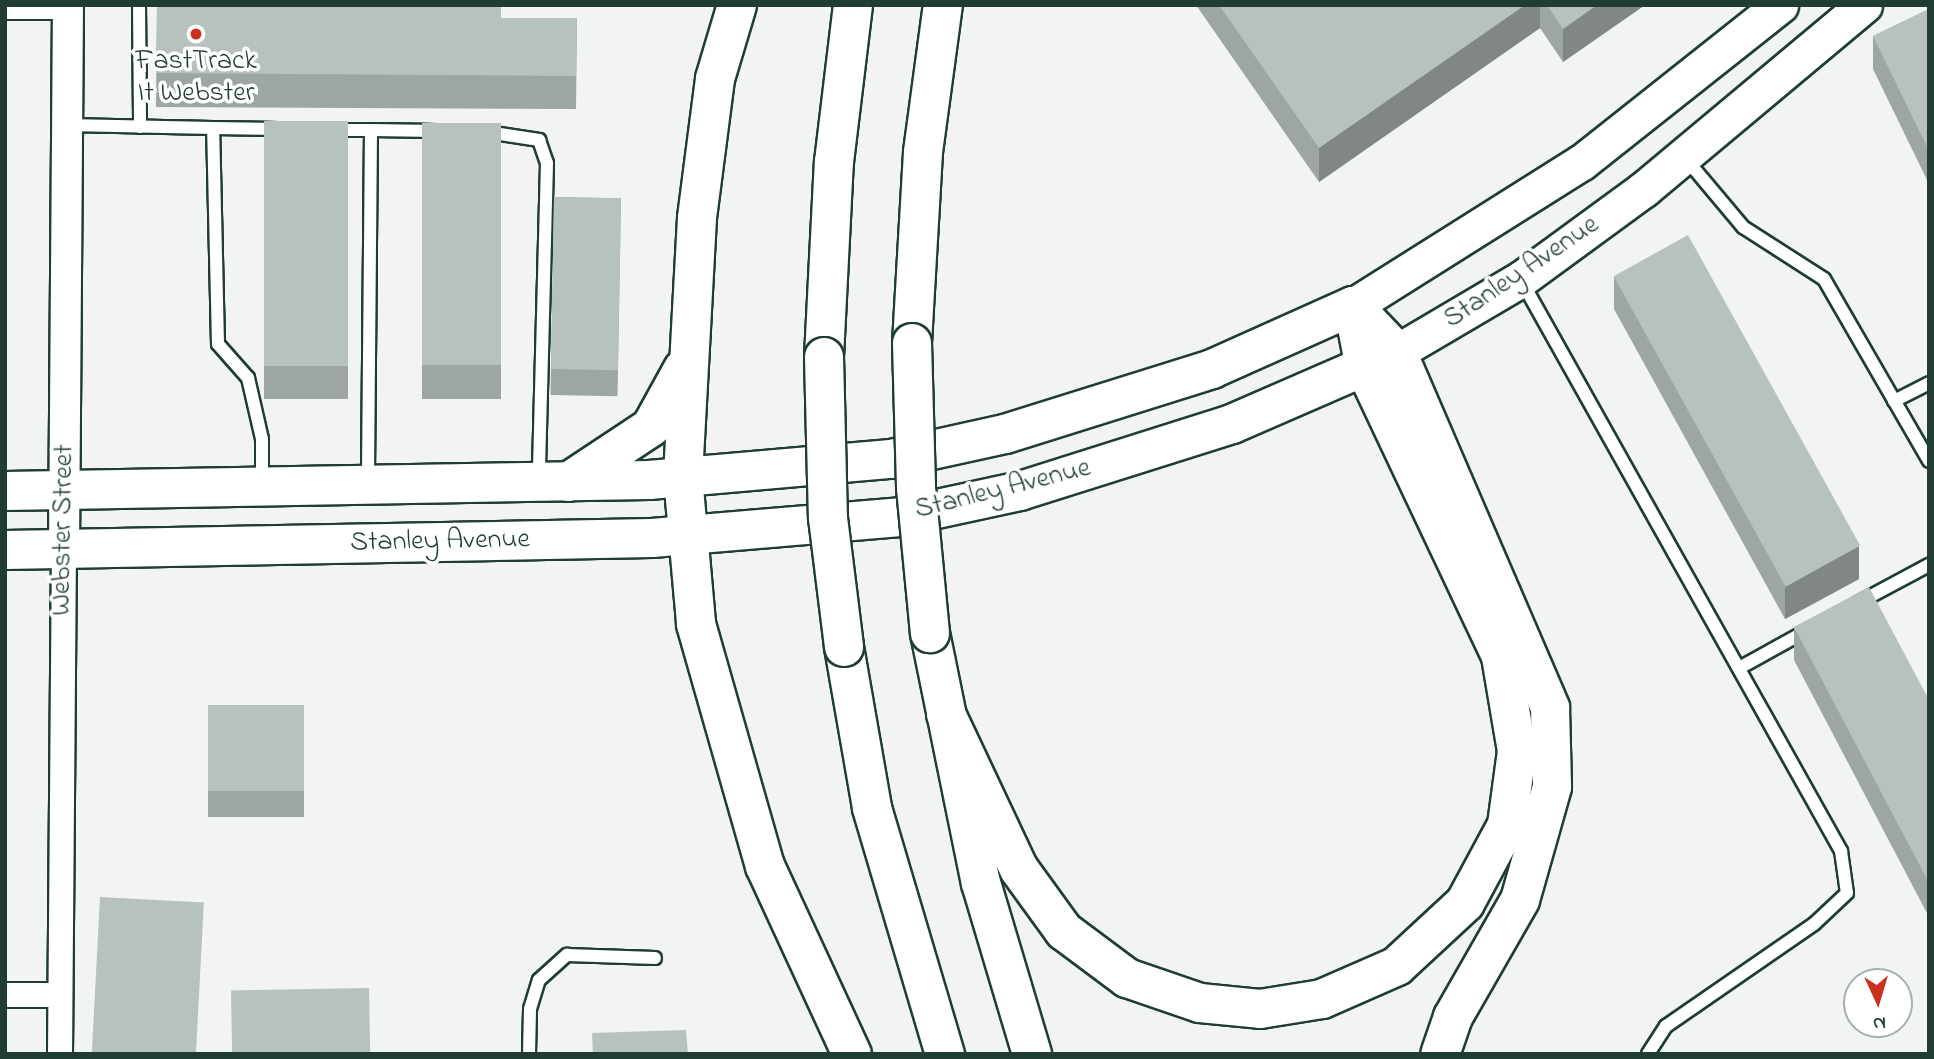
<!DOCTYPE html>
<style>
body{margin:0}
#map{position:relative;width:1934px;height:1059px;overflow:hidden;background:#f2f3f3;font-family:"Indie Flower",sans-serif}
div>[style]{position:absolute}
.roads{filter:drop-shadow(2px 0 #1f3d34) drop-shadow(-2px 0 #1f3d34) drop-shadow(0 2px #1f3d34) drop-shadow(0 -2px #1f3d34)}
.service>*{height:12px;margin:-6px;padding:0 6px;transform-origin:6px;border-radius:6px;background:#fff}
.minor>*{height:24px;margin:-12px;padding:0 12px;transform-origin:12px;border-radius:12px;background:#fff}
.tertiary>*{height:30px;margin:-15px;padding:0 15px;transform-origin:15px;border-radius:15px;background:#fff}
.secondary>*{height:35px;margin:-17.5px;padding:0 17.5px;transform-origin:17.5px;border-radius:17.5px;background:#fff}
.primary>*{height:38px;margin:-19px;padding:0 19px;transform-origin:19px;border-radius:19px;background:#fff}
.motorway>*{height:38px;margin:-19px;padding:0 19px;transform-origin:19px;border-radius:19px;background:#fff}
.bridges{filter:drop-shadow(2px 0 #1f3d34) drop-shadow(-2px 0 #1f3d34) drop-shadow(0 2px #1f3d34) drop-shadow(0 -2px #1f3d34)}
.motorway-bridge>*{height:38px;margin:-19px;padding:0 19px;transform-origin:19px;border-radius:19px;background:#fff}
.wall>*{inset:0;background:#9da6a3;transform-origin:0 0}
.shaded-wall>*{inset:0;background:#808784}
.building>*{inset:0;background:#b7c1bd;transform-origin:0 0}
.dots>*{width:19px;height:19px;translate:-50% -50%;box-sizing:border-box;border:4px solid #fff;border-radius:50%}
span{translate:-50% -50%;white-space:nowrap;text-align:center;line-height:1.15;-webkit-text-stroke:7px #fff;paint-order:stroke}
.poi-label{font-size:28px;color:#1f3d34}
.street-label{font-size:28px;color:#1f3d34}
.frame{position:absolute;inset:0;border:7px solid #1f3d34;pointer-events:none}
.north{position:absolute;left:1843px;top:968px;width:70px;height:70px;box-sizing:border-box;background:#fff;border:2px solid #a5b1ae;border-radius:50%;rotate:176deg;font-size:19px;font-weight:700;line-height:28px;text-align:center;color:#1f3d34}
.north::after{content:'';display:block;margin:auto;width:24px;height:32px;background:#c8321e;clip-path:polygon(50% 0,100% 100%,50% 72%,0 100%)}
</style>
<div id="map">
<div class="roads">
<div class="service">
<div style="left:139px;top:5px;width:122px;rotate:89.5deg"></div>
<div style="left:5px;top:13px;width:62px"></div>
<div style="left:67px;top:125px;width:146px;rotate:1.2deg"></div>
<div style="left:331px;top:130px;width:40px"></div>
<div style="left:371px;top:130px;width:351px;rotate:90.5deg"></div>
<div style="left:371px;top:130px;width:66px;rotate:0.9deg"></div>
<div style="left:487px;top:132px;width:53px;rotate:8.7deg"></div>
<div style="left:539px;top:140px;width:24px;rotate:71deg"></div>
<div style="left:547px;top:163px;width:313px;rotate:91.5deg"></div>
<div style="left:1686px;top:159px;width:89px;rotate:50deg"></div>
<div style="left:1743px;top:227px;width:96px;rotate:32.7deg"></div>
<div style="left:1824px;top:279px;width:210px;rotate:60deg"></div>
<div style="left:1521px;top:280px;width:655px;rotate:60.73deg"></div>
<div style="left:1841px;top:851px;width:42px;rotate:81.9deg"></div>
<div style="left:1847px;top:893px;width:45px;rotate:136.8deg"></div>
<div style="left:1814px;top:924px;width:180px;rotate:145.4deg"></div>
<div style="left:1666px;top:1026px;width:33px;rotate:123deg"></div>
<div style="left:1894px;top:401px;width:39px;rotate:-27deg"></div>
<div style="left:262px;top:483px;width:44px;rotate:-90deg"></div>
<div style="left:262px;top:439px;width:63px;rotate:-102.9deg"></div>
<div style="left:248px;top:378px;width:45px;rotate:-131.4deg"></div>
<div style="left:218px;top:344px;width:216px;rotate:-91.3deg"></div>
<div style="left:213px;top:128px;width:65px;rotate:0.9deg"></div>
<div style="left:1858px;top:603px;width:81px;rotate:-28.2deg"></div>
<div style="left:1741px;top:667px;width:77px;rotate:-28.9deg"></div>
<div style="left:529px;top:1054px;width:45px;rotate:-88.7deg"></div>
<div style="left:530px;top:1009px;width:30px;rotate:-73deg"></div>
<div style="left:539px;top:980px;width:38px;rotate:-42deg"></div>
<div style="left:567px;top:955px;width:88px;rotate:2deg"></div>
</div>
<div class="minor">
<div style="left:5px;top:995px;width:55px"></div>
<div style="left:60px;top:1054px;width:505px;rotate:-89.55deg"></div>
</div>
<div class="tertiary">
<div style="left:64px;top:549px;width:544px;rotate:-89.58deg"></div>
</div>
<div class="secondary">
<div style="left:1353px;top:306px;width:271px;rotate:-32.2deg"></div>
<div style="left:1582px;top:162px;width:253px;rotate:-38.4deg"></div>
<div style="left:1397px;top:352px;width:144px;rotate:-30.5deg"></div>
<div style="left:1521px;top:279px;width:152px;rotate:-36.2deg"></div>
<div style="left:1644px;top:189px;width:287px;rotate:-39.9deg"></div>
</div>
<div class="primary">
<div style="left:5px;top:491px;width:644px;rotate:-0.98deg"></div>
<div style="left:649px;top:480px;width:243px;rotate:-5deg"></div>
<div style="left:891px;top:459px;width:117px;rotate:-12.4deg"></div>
<div style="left:1005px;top:434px;width:217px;rotate:-17.4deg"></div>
<div style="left:1212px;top:369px;width:154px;rotate:-24.1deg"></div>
<div style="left:5px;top:550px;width:647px;rotate:-1.06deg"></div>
<div style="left:652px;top:538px;width:249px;rotate:-4.8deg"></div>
<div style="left:900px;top:517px;width:123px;rotate:-12.2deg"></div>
<div style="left:1020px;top:491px;width:222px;rotate:-17.5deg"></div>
<div style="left:1232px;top:424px;width:178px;rotate:-23.5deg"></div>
</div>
<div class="motorway">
<div style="left:737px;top:5px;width:77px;rotate:106.6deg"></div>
<div style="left:715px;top:79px;width:140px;rotate:97.4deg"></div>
<div style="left:697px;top:218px;width:259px;rotate:93.1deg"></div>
<div style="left:683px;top:477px;width:148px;rotate:84.9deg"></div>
<div style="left:696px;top:624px;width:252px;rotate:74.1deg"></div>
<div style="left:765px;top:866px;width:207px;rotate:65.2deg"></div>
<div style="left:1353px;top:306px;width:64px;rotate:46.3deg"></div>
<div style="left:1397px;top:352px;width:387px;rotate:66.7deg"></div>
<div style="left:1550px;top:708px;width:79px;rotate:88.5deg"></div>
<div style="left:1552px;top:787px;width:117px;rotate:105.8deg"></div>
<div style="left:1520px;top:900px;width:135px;rotate:119.8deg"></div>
<div style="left:1453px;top:1017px;width:39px;rotate:109deg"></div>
<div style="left:912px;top:343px;width:191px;rotate:-86.7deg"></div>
<div style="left:923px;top:152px;width:148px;rotate:-82.3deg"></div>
<div style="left:824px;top:357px;width:195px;rotate:-87.1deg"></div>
<div style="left:834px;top:162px;width:158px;rotate:-83.1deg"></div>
<div style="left:568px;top:482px;width:100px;rotate:-33.5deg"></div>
<div style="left:651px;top:427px;width:66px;rotate:-61.1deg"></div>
<div style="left:930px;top:633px;width:255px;rotate:78.5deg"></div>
<div style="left:981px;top:883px;width:178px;rotate:73.4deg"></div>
<div style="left:844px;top:647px;width:163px;rotate:80.1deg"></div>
<div style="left:872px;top:808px;width:257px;rotate:73.5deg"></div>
<div style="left:946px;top:714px;width:171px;rotate:64.8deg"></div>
<div style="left:1019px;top:869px;width:77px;rotate:54deg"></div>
<div style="left:1064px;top:931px;width:79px;rotate:36.7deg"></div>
<div style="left:1127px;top:978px;width:77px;rotate:18.9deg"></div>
<div style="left:1200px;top:1003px;width:60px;rotate:5.7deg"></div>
<div style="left:1260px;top:1009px;width:63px;rotate:-9.2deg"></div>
<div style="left:1322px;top:999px;width:82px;rotate:-23.7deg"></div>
<div style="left:1397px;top:966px;width:93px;rotate:-42.8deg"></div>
<div style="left:1465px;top:903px;width:89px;rotate:-61.7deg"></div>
<div style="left:1507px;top:825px;width:75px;rotate:-82.3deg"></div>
<div style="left:1517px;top:751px;width:96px;rotate:-99.6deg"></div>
<div style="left:1501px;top:656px;width:318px;rotate:-115.3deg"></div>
<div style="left:1365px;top:368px;width:63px;rotate:-101deg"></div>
</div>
</div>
<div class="bridges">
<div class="motorway-bridge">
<div style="left:912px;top:343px;width:145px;rotate:88.4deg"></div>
<div style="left:916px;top:488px;width:146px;rotate:84.5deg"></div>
<div style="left:824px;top:357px;width:161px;rotate:88.6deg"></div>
<div style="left:828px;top:518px;width:130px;rotate:82.9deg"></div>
</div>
</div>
<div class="wall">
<div style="clip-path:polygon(157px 5px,502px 18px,577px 18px,576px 109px,156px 107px)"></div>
<div style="clip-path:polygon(1196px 5px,1645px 5px,1563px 62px,1540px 28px,1319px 182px)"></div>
<div style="clip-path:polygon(1929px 9px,1929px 184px,1873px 69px,1873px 36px)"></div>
<div style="left:264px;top:121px;width:84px;height:278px"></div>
<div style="left:422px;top:123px;width:79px;height:276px"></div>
<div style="left:554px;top:197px;width:67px;height:198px;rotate:1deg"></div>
<div style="clip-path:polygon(1614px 276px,1859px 579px,1785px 619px,1614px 309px)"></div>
<div style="clip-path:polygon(1794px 627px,1929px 700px,1929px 917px,1794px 660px)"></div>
<div style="left:208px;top:705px;width:96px;height:112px"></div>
</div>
<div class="shaded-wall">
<div style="clip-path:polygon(1525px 5px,1540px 5px,1540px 28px,1319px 182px,1319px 148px)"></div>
<div style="clip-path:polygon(1597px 5px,1645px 5px,1563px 62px,1563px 29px)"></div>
<div style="clip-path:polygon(1859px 546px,1859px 579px,1785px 619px,1785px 586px)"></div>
</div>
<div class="building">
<div style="clip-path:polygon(157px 5px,501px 5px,501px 18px,577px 18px,576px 76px,156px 73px)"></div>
<div style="clip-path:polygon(1219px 5px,1525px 5px,1319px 148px)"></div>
<div style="clip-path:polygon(1547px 5px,1597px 5px,1563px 29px)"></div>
<div style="clip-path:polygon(1929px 9px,1929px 151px,1873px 36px)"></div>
<div style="left:264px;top:121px;width:84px;height:245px"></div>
<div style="left:422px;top:123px;width:79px;height:242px"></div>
<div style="left:554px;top:197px;width:67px;height:172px;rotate:1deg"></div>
<div style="left:1688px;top:235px;width:355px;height:85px;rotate:61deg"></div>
<div style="clip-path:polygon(1869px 587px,1929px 700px,1929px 883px,1794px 627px)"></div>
<div style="left:208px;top:705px;width:96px;height:86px"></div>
<div style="left:100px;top:897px;width:104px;height:157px;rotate:3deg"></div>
<div style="left:369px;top:988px;width:66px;height:138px;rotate:89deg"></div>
<div style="clip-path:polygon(686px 1030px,688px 1054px,593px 1054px,592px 1033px)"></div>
</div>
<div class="dots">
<div style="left:196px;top:34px;background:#c8321e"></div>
</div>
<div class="poi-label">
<span style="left:196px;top:78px">FastTrack<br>It Webster</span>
</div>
<div class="street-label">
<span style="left:1522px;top:273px;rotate:-34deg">Stanley Avenue</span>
<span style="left:1003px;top:490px;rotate:-14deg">Stanley Avenue</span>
<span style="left:64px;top:530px;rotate:-89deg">Webster Street</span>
<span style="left:440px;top:542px;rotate:-1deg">Stanley Avenue</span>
</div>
<div class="frame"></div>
<div class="north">N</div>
</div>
